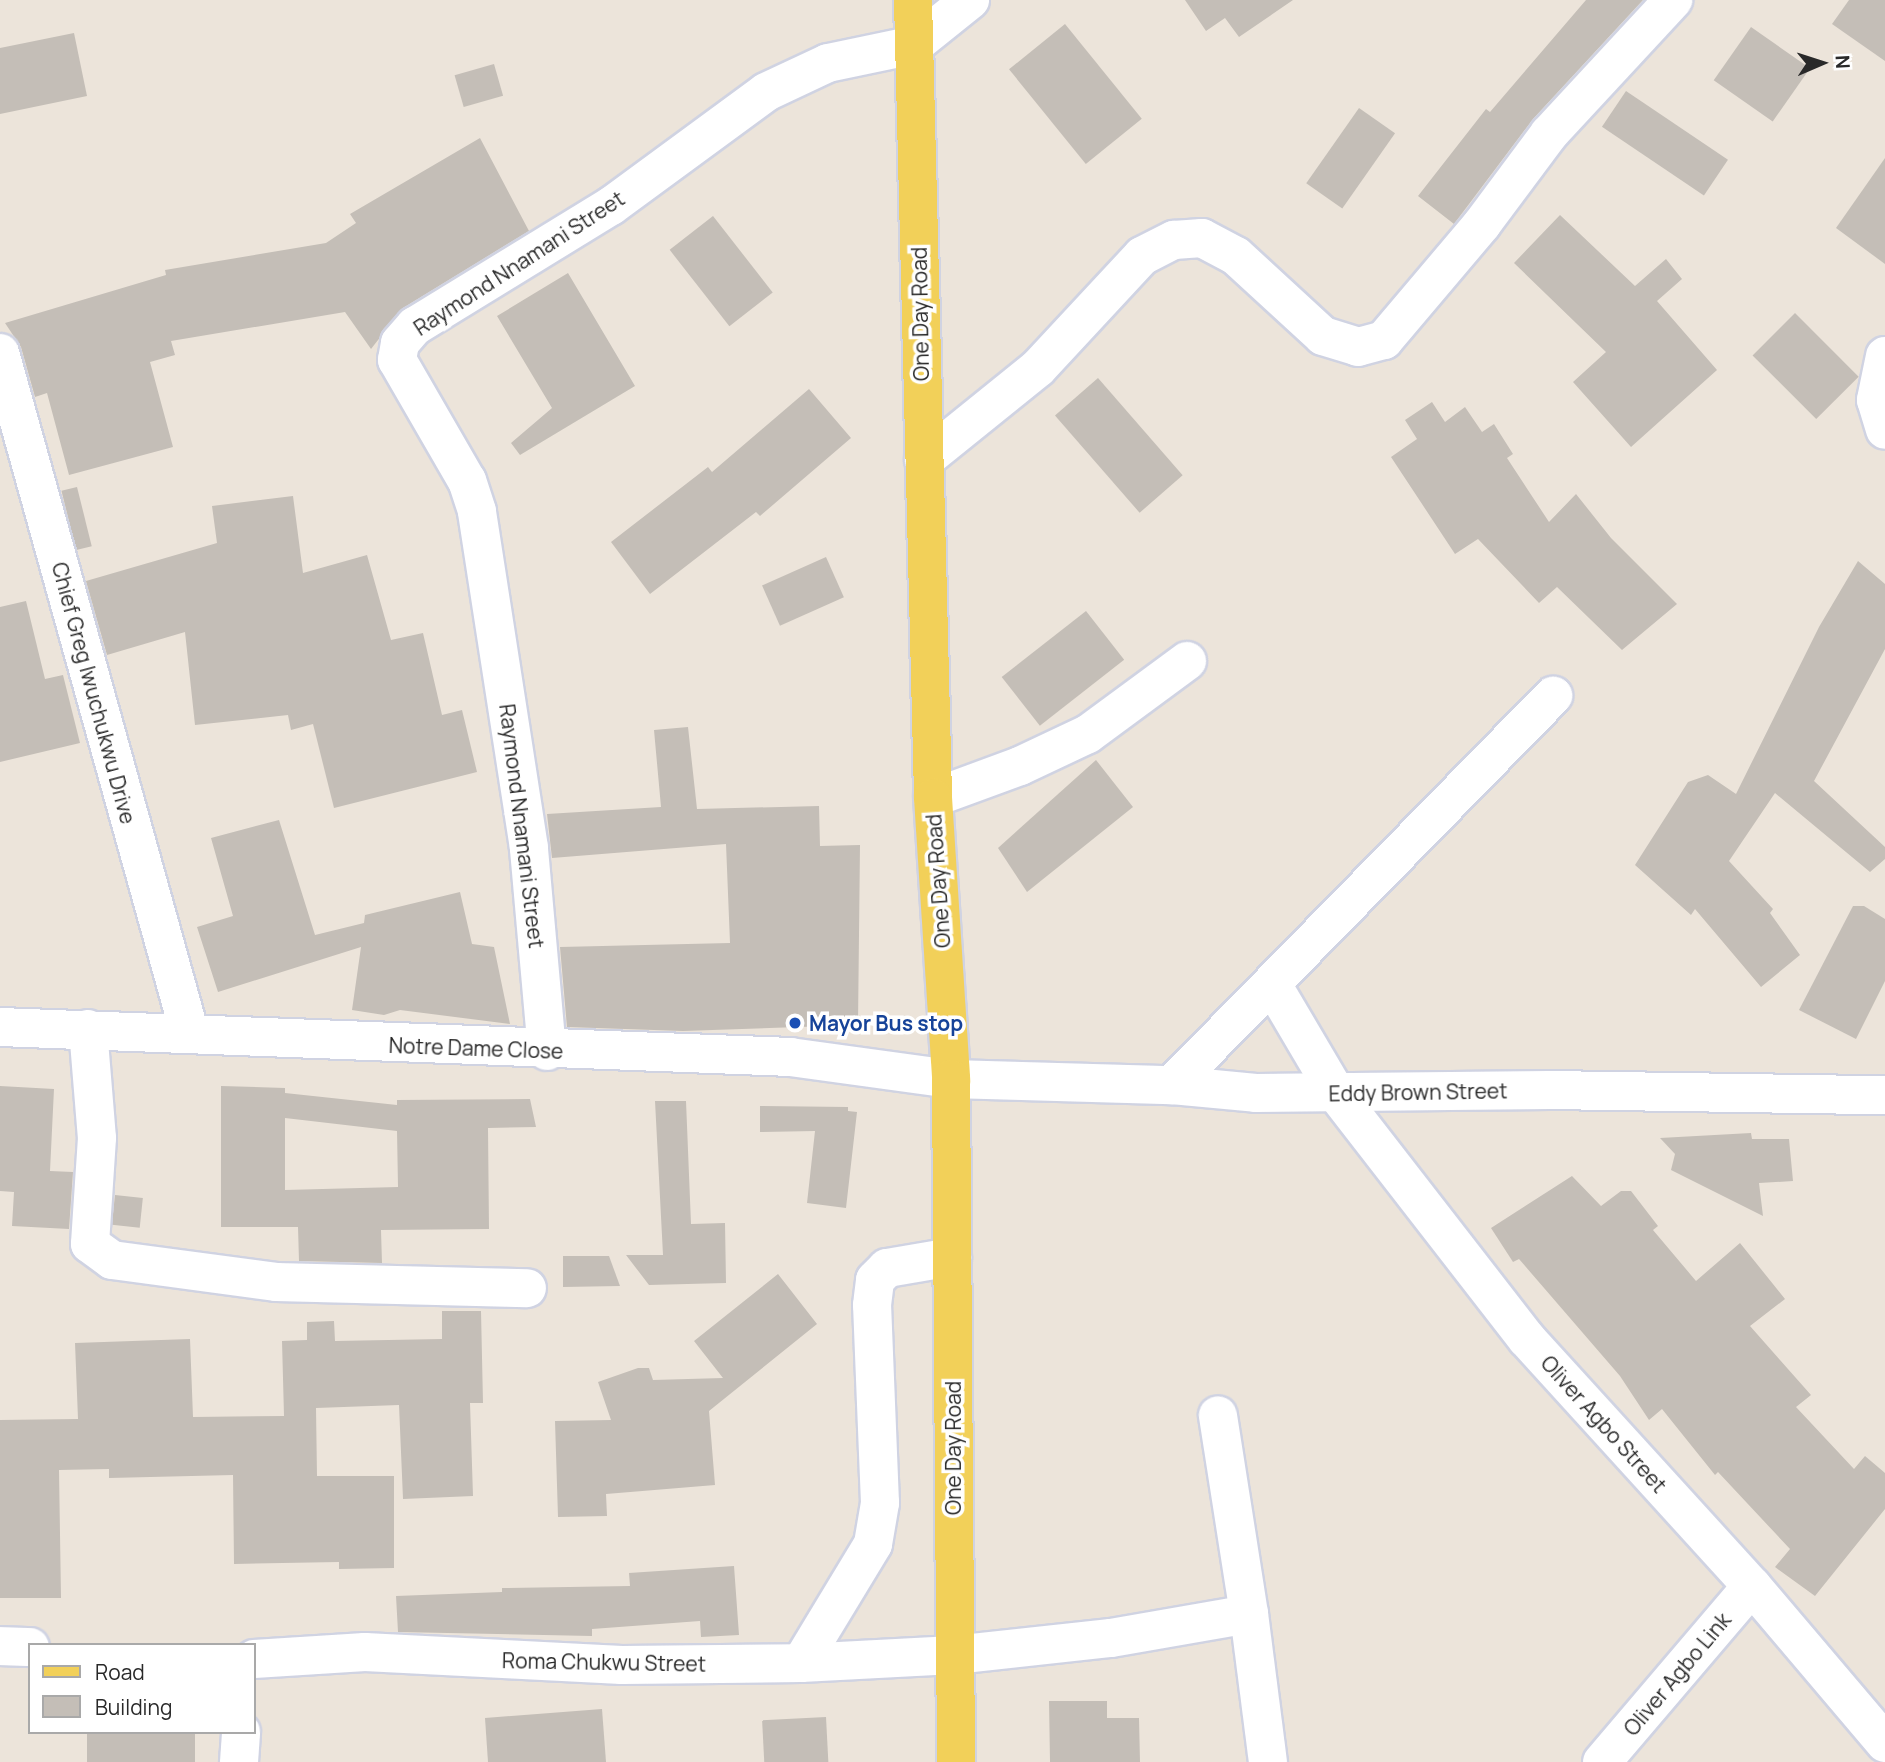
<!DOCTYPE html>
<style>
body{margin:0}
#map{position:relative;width:1885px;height:1762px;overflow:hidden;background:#ece4da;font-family:Manrope,sans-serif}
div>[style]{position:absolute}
.building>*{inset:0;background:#c4beb7;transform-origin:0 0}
.roads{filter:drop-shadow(2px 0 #d0d3e2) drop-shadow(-2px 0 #d0d3e2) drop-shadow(0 2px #d0d3e2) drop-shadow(0 -2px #d0d3e2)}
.minor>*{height:38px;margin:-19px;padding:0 19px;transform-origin:19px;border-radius:19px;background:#fff}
.major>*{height:38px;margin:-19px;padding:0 19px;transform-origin:19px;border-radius:19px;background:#f2d059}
.dots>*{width:19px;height:19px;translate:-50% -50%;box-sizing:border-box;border:4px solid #fff;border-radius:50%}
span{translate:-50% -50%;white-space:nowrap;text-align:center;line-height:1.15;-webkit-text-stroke:7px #fff;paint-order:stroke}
.street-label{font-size:21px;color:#292929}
.transit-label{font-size:21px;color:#164399;font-weight:700}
.left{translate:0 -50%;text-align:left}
.legend{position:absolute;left:28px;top:1643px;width:228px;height:91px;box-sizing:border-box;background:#fff;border:2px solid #a9a9a9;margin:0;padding:9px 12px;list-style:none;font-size:21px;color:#292929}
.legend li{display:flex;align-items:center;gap:14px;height:35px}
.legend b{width:35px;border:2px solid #a9a9a9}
.north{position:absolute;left:1787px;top:28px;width:70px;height:70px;-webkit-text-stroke:5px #fff;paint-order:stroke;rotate:87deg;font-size:19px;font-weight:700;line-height:28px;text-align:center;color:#292929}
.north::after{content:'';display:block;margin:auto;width:24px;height:32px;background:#292929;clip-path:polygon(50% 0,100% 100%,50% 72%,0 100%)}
</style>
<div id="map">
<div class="building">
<div style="clip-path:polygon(1185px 0,1293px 0,1239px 37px,1225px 18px,1206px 31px)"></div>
<div style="clip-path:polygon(1586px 0,1643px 0,1533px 119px,1454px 224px,1418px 196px,1486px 109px,1490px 112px)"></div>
<div style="clip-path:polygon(1849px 0,1885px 0,1885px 61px,1832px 24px)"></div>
<div style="left:1065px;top:24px;width:122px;height:72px;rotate:51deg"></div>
<div style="left:1751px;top:27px;width:72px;height:65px;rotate:35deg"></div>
<div style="clip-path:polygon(74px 33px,87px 96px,0 114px,0 48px)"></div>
<div style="left:494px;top:64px;width:33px;height:41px;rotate:74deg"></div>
<div style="left:1626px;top:91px;width:123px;height:43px;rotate:34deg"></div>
<div style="left:1359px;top:108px;width:44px;height:92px;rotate:35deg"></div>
<div style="clip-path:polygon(480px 138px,529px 231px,403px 308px,371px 349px,345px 312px,171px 341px,175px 355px,150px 362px,173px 447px,69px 475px,47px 393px,35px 397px,21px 347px,5px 323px,166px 275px,165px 270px,326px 243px,356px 223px,350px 214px)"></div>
<div style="clip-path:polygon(1885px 158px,1885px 264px,1836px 228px)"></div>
<div style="clip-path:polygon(1560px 215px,1635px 286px,1666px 259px,1682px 279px,1657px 301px,1717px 370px,1631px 447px,1573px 382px,1606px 352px,1514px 263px)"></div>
<div style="left:713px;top:216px;width:97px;height:55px;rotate:52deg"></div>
<div style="clip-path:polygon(568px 273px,635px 386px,520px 455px,511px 443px,552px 408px,497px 316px)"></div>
<div style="left:1795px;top:313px;width:90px;height:60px;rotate:45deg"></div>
<div style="left:1098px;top:378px;width:129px;height:57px;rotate:49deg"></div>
<div style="clip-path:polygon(809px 389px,851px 438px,760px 516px,756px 512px,650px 594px,611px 542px,708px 467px,712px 472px)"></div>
<div style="clip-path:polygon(1432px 402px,1445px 422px,1465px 407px,1482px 432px,1494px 424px,1513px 454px,1507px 458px,1549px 522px,1576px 494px,1611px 538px,1677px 604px,1622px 650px,1557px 587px,1539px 603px,1478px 539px,1455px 554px,1391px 457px,1417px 439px,1405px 420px)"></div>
<div style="left:77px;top:487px;width:61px;height:16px;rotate:76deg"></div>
<div style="clip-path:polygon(293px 496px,303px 573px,367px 555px,391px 640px,423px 633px,442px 715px,462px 710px,477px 772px,334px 808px,313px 724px,291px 730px,288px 715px,195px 725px,185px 632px,107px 655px,86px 581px,217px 543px,212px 506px)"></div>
<div style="left:826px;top:557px;width:44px;height:70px;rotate:66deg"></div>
<div style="clip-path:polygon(1858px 561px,1885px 584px,1885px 649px,1814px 781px,1885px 847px,1885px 859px,1870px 872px,1775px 793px,1729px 861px,1773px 909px,1770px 913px,1800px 955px,1761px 987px,1695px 909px,1691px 915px,1635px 865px,1688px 782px,1708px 775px,1736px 794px,1819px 627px)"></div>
<div style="clip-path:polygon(26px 601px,45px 679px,63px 675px,80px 743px,0 762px,0 607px)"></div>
<div style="left:1086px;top:611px;width:62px;height:107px;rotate:52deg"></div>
<div style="clip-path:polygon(688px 727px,697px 809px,819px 806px,820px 846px,860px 845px,858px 1025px,683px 1031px,567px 1027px,560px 947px,730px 943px,726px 844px,552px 858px,547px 814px,661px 807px,654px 730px)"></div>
<div style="clip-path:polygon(1096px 760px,1133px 807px,1027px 892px,998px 848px)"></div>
<div style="clip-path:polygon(279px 820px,315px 935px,364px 923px,365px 915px,460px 892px,472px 944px,494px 947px,510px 1024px,400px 1010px,384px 1015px,352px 1010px,361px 947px,218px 992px,197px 927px,233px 916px,211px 838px)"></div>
<div style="clip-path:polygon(1853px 906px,1864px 906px,1885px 919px,1885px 981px,1856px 1039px,1799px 1010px)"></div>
<div style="clip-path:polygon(0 1086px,54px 1089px,50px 1171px,73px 1172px,69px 1229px,12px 1226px,14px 1192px,0 1191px)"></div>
<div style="clip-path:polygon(evenodd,221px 1086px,285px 1088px,285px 1093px,397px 1105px,397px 1100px,530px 1099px,536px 1127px,488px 1128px,489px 1229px,381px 1230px,382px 1263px,299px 1261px,298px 1227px,221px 1227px,221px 1086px,285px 1118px,397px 1131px,398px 1187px,285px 1190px,285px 1118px)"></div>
<div style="clip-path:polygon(655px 1101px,686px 1101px,691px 1224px,725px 1223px,726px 1283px,649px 1285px,626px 1255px,663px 1255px)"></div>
<div style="clip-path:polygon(760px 1106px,848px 1107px,848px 1111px,857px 1112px,846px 1208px,807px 1203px,815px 1131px,760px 1132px)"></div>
<div style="clip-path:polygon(1751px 1133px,1752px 1139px,1789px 1139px,1793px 1181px,1759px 1183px,1763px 1216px,1671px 1170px,1675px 1154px,1660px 1138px)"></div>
<div style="clip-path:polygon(1572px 1176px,1601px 1206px,1621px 1191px,1631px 1191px,1658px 1226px,1653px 1230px,1696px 1281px,1740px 1243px,1785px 1299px,1750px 1326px,1811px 1395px,1796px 1407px,1854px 1469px,1865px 1456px,1885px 1473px,1885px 1509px,1815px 1596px,1775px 1567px,1790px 1549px,1718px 1472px,1715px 1475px,1662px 1409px,1649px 1420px,1620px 1376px,1519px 1259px,1513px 1262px,1491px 1228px)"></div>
<div style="left:115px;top:1195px;width:28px;height:30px;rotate:6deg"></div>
<div style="clip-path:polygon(563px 1256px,609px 1256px,620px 1286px,563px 1287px)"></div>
<div style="clip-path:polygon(778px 1274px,817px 1324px,709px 1411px,715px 1485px,606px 1494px,607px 1516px,558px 1517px,555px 1421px,611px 1420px,598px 1382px,638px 1368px,649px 1368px,653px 1380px,723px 1378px,694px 1341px)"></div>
<div style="clip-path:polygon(442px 1311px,481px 1311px,483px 1403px,470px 1403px,473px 1496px,403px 1499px,399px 1405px,316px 1408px,317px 1476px,394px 1476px,394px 1568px,339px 1569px,339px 1562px,234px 1564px,233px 1475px,109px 1478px,109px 1469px,59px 1470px,61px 1598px,0 1598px,0 1420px,78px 1419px,75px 1343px,190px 1339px,193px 1417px,284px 1416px,282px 1341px,307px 1340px,307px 1322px,334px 1321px,335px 1341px,442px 1339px)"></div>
<div style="clip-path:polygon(734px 1566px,739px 1635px,701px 1637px,700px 1621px,592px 1629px,592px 1636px,398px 1632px,396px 1596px,502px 1592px,502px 1588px,630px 1586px,629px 1573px)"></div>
<div style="clip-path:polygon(1049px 1701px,1107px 1701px,1107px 1718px,1139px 1718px,1140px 1762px,1050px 1762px)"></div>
<div style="clip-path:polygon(602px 1709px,606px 1762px,488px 1762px,485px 1718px)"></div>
<div style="left:826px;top:1717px;width:45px;height:64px;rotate:87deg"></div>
<div style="left:87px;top:1732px;width:108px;height:30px"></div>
</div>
<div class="roads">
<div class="minor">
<div style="left:0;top:353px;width:704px;rotate:74.42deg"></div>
<div style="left:1885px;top:356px;width:45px;rotate:101.6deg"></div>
<div style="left:1876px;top:400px;width:31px;rotate:73deg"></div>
<div style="left:924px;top:460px;width:146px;rotate:-38.9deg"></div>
<div style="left:1038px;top:368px;width:153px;rotate:-47.1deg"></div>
<div style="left:1142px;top:256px;width:36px;rotate:-27deg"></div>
<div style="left:1174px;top:240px;width:28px;rotate:-4deg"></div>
<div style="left:1202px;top:238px;width:38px;rotate:28deg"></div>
<div style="left:1236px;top:256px;width:118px;rotate:42.6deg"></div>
<div style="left:1323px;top:336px;width:37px;rotate:17deg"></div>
<div style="left:1358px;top:347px;width:27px;rotate:-15deg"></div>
<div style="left:1384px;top:340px;width:152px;rotate:-49.8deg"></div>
<div style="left:1482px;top:224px;width:112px;rotate:-53.3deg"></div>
<div style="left:1549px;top:134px;width:183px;rotate:-47.2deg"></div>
<div style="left:933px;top:798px;width:93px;rotate:-20.2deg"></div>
<div style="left:1020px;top:766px;width:75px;rotate:-25.2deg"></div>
<div style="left:1088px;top:734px;width:123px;rotate:-36.4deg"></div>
<div style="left:1273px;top:986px;width:124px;rotate:59.5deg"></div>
<div style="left:1336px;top:1093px;width:311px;rotate:52.2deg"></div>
<div style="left:1527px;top:1339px;width:334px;rotate:47.7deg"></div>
<div style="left:1752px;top:1586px;width:206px;rotate:49.7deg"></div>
<div style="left:0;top:1027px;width:791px;rotate:2.17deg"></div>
<div style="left:790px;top:1057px;width:162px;rotate:7.8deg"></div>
<div style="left:951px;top:1079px;width:221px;rotate:1.6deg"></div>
<div style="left:1172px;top:1085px;width:84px;rotate:5.4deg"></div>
<div style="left:1256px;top:1093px;width:293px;rotate:-0.6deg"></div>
<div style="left:1549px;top:1090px;width:336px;rotate:0.9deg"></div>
<div style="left:88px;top:1029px;width:109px;rotate:85.3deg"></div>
<div style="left:97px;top:1138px;width:106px;rotate:93.8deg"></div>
<div style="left:90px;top:1244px;width:27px;rotate:36deg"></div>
<div style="left:112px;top:1260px;width:165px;rotate:7.6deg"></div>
<div style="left:276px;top:1282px;width:251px;rotate:1.4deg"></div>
<div style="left:547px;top:1051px;width:204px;rotate:-95.1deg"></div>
<div style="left:529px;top:848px;width:341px;rotate:-98.8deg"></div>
<div style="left:477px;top:511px;width:32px;rotate:-108deg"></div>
<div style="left:467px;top:481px;width:140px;rotate:-120deg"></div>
<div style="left:397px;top:360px;width:17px;rotate:-80deg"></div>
<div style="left:400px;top:343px;width:23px;rotate:-49deg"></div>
<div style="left:415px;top:326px;width:230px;rotate:-31.5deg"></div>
<div style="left:611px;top:206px;width:192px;rotate:-36.3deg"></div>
<div style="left:766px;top:92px;width:68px;rotate:-25.1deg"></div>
<div style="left:828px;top:63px;width:88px;rotate:-11.8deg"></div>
<div style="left:914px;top:45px;width:72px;rotate:-38.8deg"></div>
<div style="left:1172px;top:1085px;width:545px;rotate:-45.6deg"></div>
<div style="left:1249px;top:1614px;width:149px;rotate:82.7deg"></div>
<div style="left:0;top:1646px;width:30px;rotate:2deg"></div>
<div style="left:254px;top:1659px;width:111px;rotate:-3.6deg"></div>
<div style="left:365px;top:1652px;width:257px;rotate:2.9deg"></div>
<div style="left:622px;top:1665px;width:179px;rotate:-0.6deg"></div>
<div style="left:801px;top:1663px;width:153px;rotate:-3deg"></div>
<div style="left:954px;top:1655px;width:158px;rotate:-6.2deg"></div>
<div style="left:1111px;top:1638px;width:140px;rotate:-9.9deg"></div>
<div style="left:1249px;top:1614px;width:201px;rotate:-98.9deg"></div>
<div style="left:801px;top:1663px;width:139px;rotate:-58.8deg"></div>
<div style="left:873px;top:1544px;width:42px;rotate:-80.3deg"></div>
<div style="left:880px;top:1503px;width:198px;rotate:-92.3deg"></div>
<div style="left:872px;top:1305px;width:25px;rotate:-83deg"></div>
<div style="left:875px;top:1280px;width:17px;rotate:-45deg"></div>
<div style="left:887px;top:1268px;width:66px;rotate:-9.6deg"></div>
<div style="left:239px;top:1762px;width:30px;rotate:-86deg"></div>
<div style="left:1602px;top:1762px;width:231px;rotate:-49.6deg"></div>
</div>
<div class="major">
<div style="left:913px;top:0;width:798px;rotate:88.56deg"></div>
<div style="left:933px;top:798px;width:282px;rotate:86.3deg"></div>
<div style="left:951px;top:1079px;width:683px;rotate:89.58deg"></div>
</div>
</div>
<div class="dots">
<div style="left:795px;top:1023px;background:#1a4fb4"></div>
</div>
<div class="street-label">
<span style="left:519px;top:263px;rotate:-33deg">Raymond Nnamani Street</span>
<span style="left:920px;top:314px;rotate:-91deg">One Day Road</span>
<span style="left:94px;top:693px;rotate:75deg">Chief Greg Iwuchukwu Drive</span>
<span style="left:522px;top:826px;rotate:83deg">Raymond Nnamani Street</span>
<span style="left:938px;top:881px;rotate:-94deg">One Day Road</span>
<span style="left:476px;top:1048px;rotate:2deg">Notre Dame Close</span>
<span style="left:1418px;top:1092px;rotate:-1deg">Eddy Brown Street</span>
<span style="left:1604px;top:1424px;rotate:48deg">Oliver Agbo Street</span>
<span style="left:953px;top:1448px;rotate:-90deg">One Day Road</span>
<span style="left:604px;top:1662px;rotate:1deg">Roma Chukwu Street</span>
<span style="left:1677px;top:1674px;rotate:-50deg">Oliver Agbo Link</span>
</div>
<div class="transit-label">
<span class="left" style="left:809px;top:1023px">Mayor Bus stop</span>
</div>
<ul class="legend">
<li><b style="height:9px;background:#f2d059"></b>Road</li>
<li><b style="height:19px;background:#c4beb7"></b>Building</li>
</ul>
<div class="north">N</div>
</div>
